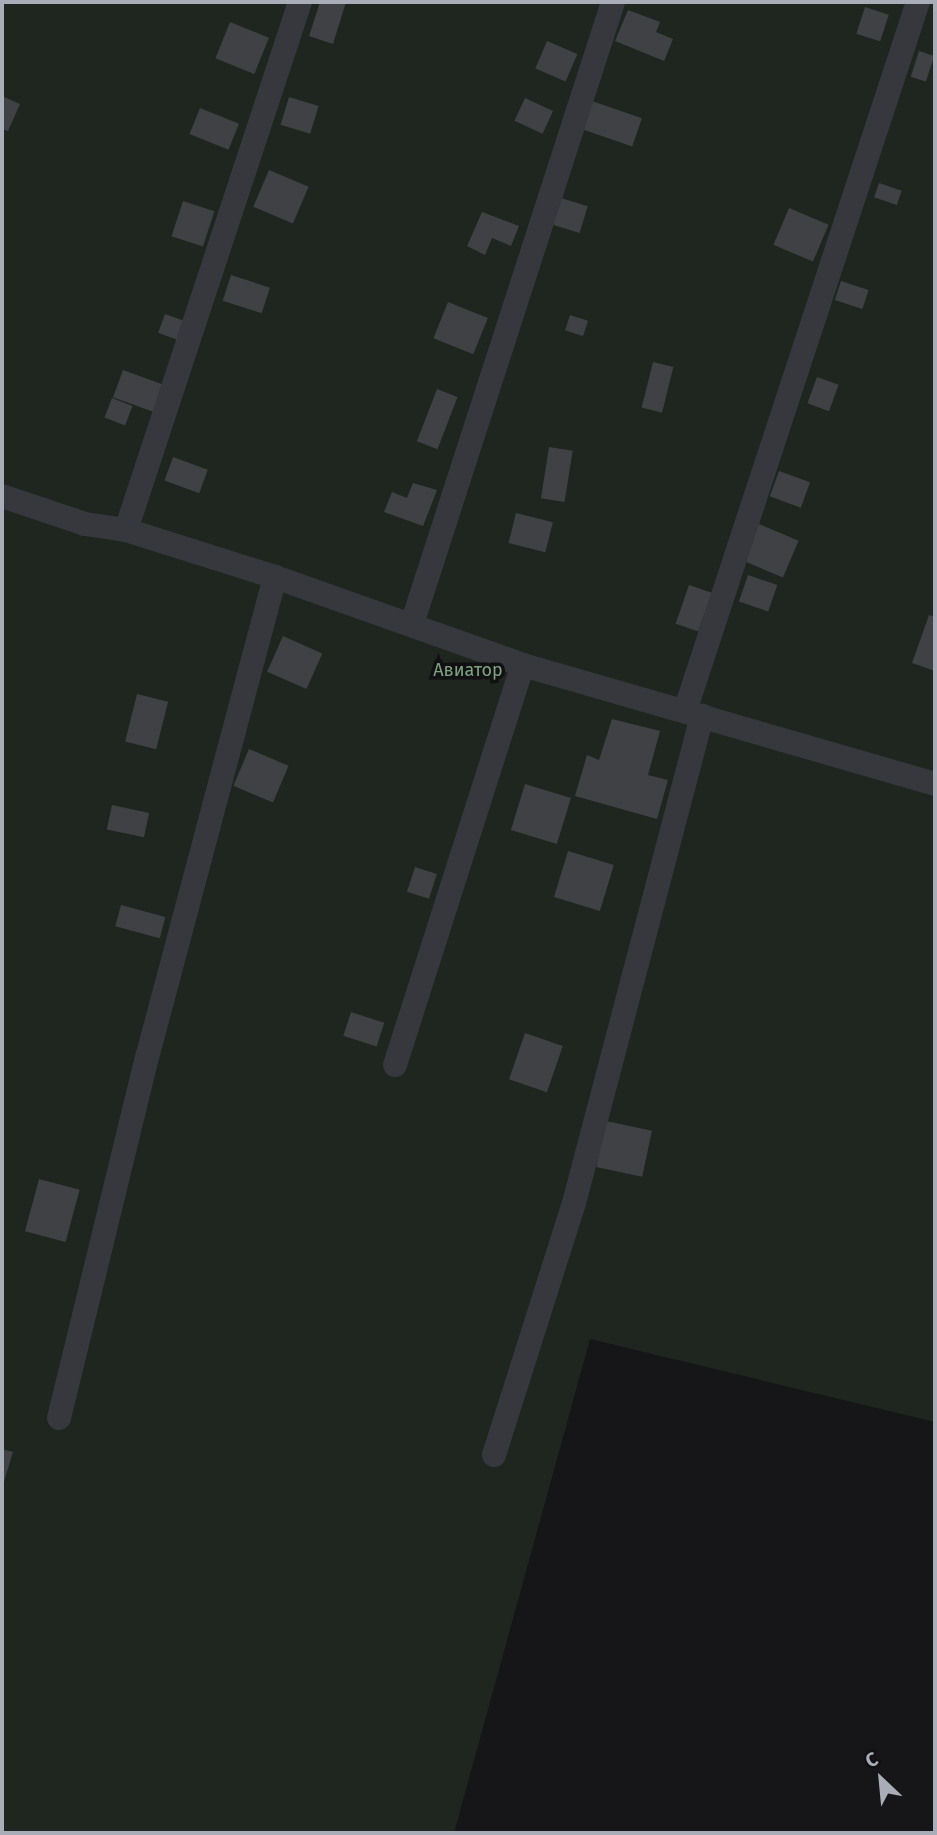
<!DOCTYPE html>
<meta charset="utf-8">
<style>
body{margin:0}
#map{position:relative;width:937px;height:1835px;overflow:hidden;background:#161618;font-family:"Fira Sans",sans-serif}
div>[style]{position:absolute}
.green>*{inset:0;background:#1e261f}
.building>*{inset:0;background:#404145;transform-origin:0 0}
.minor>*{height:24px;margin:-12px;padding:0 12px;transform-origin:12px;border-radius:12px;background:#37383d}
span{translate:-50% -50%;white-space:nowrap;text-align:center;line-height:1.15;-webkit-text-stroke:7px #111113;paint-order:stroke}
.park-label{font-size:18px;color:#7fa381}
.frame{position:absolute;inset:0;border:4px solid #a8adb8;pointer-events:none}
.north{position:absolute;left:846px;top:1744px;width:70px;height:70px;-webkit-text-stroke:5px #111113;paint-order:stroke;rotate:334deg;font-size:19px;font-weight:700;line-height:28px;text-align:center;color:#a8adb8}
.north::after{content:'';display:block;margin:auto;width:24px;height:32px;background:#a8adb8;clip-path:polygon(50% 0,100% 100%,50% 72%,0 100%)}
</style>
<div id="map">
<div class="green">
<div style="clip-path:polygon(2px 2px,935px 2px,935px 1422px,590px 1339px,454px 1833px,2px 1833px)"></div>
</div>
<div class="building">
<div style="clip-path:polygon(320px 2px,346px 2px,333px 44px,309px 36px)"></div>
<div style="left:865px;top:7px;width:25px;height:28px;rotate:18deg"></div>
<div style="clip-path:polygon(628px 10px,660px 22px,656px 32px,673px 39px,664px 61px,615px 41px)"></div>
<div style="left:230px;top:22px;width:42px;height:39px;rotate:22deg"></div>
<div style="left:547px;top:41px;width:33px;height:30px;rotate:23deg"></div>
<div style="left:919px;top:51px;width:16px;height:27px;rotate:18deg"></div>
<div style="clip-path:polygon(2px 96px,20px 104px,8px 131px,2px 129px)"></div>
<div style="left:289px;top:97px;width:31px;height:29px;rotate:17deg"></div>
<div style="left:525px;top:98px;width:31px;height:25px;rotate:25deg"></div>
<div style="left:589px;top:100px;width:56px;height:30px;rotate:19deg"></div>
<div style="left:200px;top:108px;width:42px;height:28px;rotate:22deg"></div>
<div style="left:269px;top:170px;width:43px;height:40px;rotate:23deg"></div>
<div style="left:879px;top:183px;width:24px;height:15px;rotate:19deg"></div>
<div style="left:561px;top:198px;width:28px;height:28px;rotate:17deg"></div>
<div style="left:183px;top:201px;width:33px;height:37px;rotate:18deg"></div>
<div style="left:789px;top:208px;width:43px;height:40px;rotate:23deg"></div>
<div style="clip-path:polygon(482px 212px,519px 226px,511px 246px,492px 238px,485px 255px,467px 246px)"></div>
<div style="left:231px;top:275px;width:41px;height:27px;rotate:18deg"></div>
<div style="left:841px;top:281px;width:29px;height:20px;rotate:18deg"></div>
<div style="left:448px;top:302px;width:43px;height:39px;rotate:22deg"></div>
<div style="left:165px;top:314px;width:23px;height:20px;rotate:20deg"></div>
<div style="left:570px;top:315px;width:19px;height:16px;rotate:18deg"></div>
<div style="left:653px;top:362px;width:21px;height:47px;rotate:14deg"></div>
<div style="left:123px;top:370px;width:44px;height:29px;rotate:20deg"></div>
<div style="left:817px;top:377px;width:23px;height:28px;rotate:20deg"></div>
<div style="left:437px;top:389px;width:22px;height:56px;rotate:21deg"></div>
<div style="left:112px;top:398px;width:22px;height:21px;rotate:21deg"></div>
<div style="left:549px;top:447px;width:24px;height:52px;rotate:9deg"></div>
<div style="left:173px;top:457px;width:37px;height:25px;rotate:20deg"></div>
<div style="left:779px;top:471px;width:33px;height:27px;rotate:20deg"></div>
<div style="clip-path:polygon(413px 483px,437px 490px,423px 526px,384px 512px,392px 492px,407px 498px)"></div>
<div style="left:516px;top:513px;width:38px;height:31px;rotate:14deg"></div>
<div style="left:759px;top:524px;width:43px;height:40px;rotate:23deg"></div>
<div style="left:748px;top:575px;width:31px;height:28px;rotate:19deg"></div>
<div style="left:689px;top:585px;width:24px;height:41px;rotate:19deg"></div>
<div style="clip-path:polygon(929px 615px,935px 617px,935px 671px,912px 663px)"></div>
<div style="left:283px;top:636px;width:43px;height:39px;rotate:24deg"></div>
<div style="left:137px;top:694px;width:32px;height:49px;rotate:14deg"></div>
<div style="clip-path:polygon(612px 719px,660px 731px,648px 775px,668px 780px,657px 819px,575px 796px,587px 755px,599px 760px)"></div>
<div style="left:249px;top:749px;width:43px;height:40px;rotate:23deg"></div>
<div style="left:525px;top:784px;width:48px;height:48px;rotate:17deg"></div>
<div style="left:112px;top:805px;width:38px;height:25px;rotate:12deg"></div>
<div style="left:568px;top:851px;width:48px;height:48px;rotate:17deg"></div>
<div style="left:415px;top:867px;width:23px;height:26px;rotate:18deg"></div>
<div style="left:121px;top:905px;width:46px;height:22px;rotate:15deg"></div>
<div style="left:351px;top:1012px;width:35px;height:25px;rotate:18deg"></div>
<div style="left:525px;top:1033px;width:40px;height:49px;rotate:19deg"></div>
<div style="left:606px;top:1121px;width:47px;height:47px;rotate:12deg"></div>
<div style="left:39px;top:1179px;width:42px;height:54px;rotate:15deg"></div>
<div style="clip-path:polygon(2px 1449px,13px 1452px,2px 1488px)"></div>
</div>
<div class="minor">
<div style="left:2px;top:496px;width:88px;rotate:18.6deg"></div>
<div style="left:85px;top:524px;width:41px;rotate:8.3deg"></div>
<div style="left:126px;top:530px;width:156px;rotate:17.5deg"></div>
<div style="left:275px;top:577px;width:263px;rotate:19.5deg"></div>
<div style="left:523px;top:665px;width:429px;rotate:16.1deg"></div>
<div style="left:126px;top:530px;width:556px;rotate:-71.76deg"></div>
<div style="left:412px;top:624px;width:654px;rotate:-72.09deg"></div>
<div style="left:685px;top:711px;width:746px;rotate:-71.81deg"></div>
<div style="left:395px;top:1065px;width:420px;rotate:-72.3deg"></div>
<div style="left:59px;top:1418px;width:375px;rotate:-76.3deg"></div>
<div style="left:148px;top:1054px;width:494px;rotate:-75.1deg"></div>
<div style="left:494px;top:1455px;width:264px;rotate:-72.4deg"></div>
<div style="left:574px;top:1203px;width:504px;rotate:-75.27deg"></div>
</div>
<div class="park-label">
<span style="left:468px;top:670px">Авиатор</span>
</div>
<div class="frame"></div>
<div class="north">С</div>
</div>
